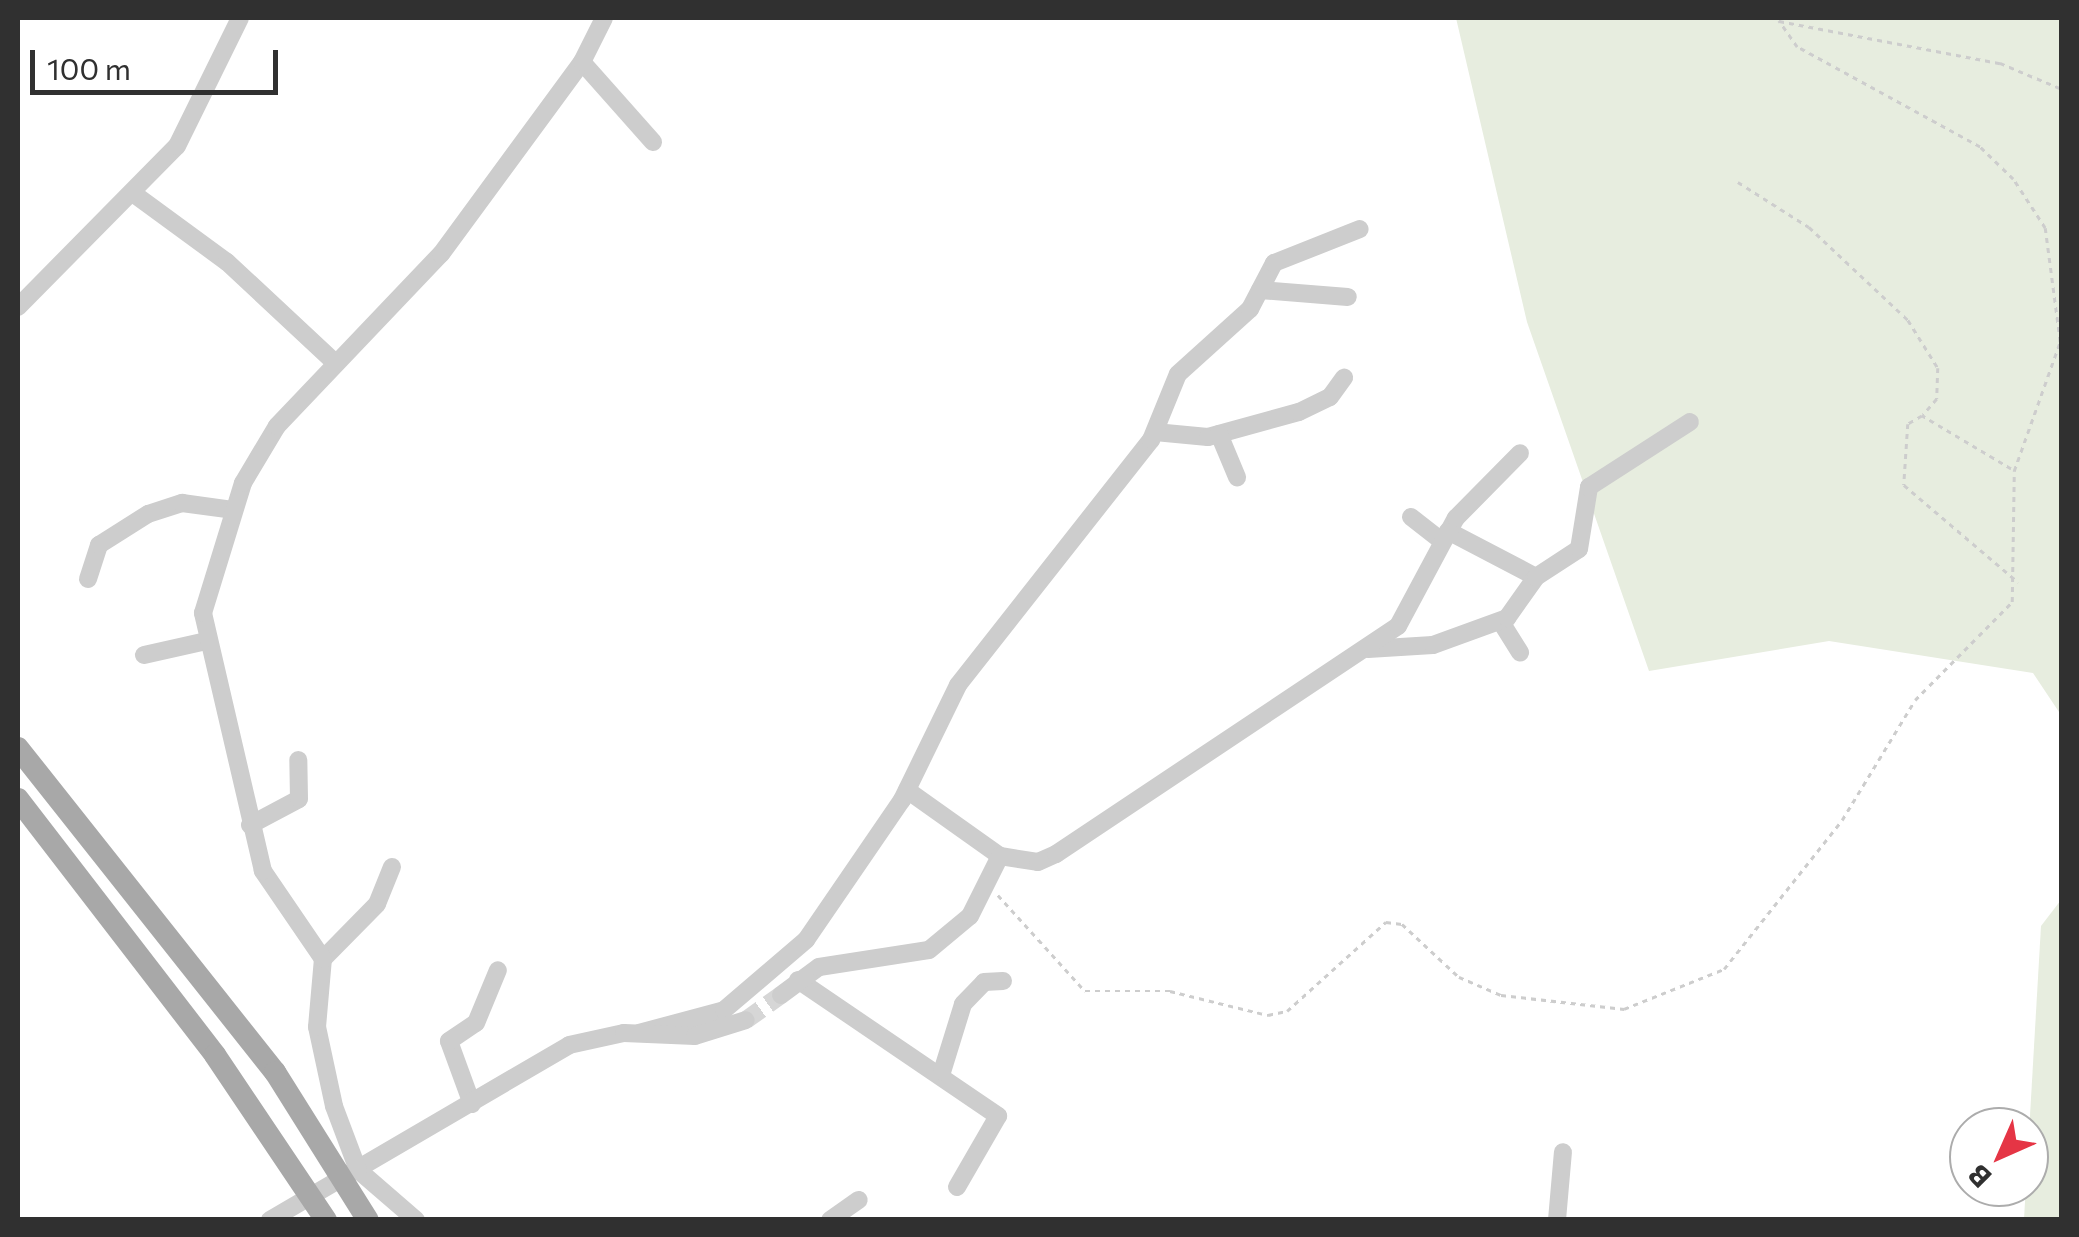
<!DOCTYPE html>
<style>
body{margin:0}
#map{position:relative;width:2079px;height:1237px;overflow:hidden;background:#fff;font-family:Commissioner,sans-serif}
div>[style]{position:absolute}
.green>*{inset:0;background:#e7eddf}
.minor-tunnel>*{height:18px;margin-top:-9px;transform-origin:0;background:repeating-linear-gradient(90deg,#d6d6d6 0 18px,transparent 0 27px)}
.path>*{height:2.5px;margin-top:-1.25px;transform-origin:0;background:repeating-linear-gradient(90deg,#cdcdcd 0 5px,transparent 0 10px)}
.minor>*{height:18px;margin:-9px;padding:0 9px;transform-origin:9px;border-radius:9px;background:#cdcdcd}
.major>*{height:22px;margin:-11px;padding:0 11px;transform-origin:11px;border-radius:11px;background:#a8a8a8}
span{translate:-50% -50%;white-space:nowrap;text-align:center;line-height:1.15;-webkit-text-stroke:10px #fff;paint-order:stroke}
.frame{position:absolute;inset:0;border:20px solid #303030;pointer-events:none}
.north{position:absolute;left:1949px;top:1107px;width:100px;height:100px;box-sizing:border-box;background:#fff;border:2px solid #acacac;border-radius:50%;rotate:225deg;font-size:28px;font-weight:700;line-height:40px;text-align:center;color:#303030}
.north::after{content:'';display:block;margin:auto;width:35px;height:45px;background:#e53545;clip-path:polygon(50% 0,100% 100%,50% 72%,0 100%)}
.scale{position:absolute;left:30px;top:50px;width:248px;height:45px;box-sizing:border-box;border:5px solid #303030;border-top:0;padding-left:12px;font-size:30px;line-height:35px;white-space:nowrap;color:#303030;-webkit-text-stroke:8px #fff;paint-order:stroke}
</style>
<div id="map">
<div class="green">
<div style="clip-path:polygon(1456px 18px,2061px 18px,2061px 715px,2033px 673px,1829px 641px,1649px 671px,1527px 322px)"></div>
<div style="clip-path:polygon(2061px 900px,2061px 1219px,2024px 1219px,2041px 926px)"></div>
</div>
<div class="minor-tunnel">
<div style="left:746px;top:1020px;width:43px;rotate:-35.5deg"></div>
</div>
<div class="path">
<div style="left:1738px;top:182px;width:84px;rotate:32.4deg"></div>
<div style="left:1809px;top:227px;width:136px;rotate:43.2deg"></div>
<div style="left:1908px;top:320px;width:57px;rotate:58deg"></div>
<div style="left:1938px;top:368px;width:31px;rotate:92deg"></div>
<div style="left:1937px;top:399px;width:21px;rotate:131deg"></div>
<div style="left:2011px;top:469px;width:104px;rotate:-149.2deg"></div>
<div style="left:1922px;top:416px;width:16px;rotate:150deg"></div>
<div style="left:1908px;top:424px;width:61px;rotate:93.8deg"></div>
<div style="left:1904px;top:485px;width:150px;rotate:40.4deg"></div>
<div style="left:998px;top:895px;width:130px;rotate:47.8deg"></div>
<div style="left:1085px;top:991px;width:85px"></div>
<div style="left:1170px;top:991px;width:101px;rotate:13.8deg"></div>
<div style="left:1268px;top:1015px;width:19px;rotate:-12deg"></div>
<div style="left:1287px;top:1011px;width:133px;rotate:-42deg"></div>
<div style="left:1386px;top:922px;width:16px;rotate:7deg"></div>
<div style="left:1402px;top:924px;width:78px;rotate:42.9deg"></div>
<div style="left:1459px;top:977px;width:46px;rotate:23.2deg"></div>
<div style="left:1501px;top:995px;width:124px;rotate:6.5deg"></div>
<div style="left:1624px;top:1009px;width:108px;rotate:-21.8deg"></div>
<div style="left:1724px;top:969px;width:190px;rotate:-51.6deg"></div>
<div style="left:1842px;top:820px;width:140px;rotate:-58.7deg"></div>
<div style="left:1915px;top:700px;width:138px;rotate:-45.3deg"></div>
<div style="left:2012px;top:602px;width:131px;rotate:-89.1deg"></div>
<div style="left:2014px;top:471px;width:137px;rotate:-70.4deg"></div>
<div style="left:2060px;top:342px;width:115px;rotate:-97.5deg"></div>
<div style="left:2045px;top:228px;width:59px;rotate:-123.1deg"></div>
<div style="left:2013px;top:179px;width:46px;rotate:-135.9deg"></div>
<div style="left:1980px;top:147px;width:209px;rotate:-151.3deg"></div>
<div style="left:1797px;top:47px;width:32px;rotate:-125deg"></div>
<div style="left:1779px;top:21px;width:225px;rotate:10.8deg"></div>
<div style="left:2000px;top:63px;width:67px;rotate:22.8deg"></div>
</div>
<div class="minor">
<div style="left:582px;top:62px;width:107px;rotate:48.4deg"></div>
<div style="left:134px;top:194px;width:115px;rotate:36.2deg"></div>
<div style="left:227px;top:262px;width:145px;rotate:43deg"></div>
<div style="left:1260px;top:290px;width:88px;rotate:4.5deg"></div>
<div style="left:18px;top:307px;width:226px;rotate:-45.4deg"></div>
<div style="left:177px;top:146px;width:143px;rotate:-63.8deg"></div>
<div style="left:1155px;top:432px;width:53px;rotate:5.4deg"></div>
<div style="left:1208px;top:437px;width:94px;rotate:-15.4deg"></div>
<div style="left:1299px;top:412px;width:34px;rotate:-26deg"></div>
<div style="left:1330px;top:397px;width:24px;rotate:-54deg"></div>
<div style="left:1219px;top:434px;width:47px;rotate:67.3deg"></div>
<div style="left:1411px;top:517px;width:39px;rotate:38deg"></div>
<div style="left:1448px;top:531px;width:99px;rotate:27.6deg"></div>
<div style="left:88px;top:579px;width:36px;rotate:-72deg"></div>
<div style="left:99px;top:545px;width:58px;rotate:-32.3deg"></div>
<div style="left:148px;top:514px;width:36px;rotate:-18deg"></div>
<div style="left:182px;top:503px;width:51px;rotate:7.8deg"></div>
<div style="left:1501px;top:622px;width:36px;rotate:58deg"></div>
<div style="left:1368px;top:649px;width:65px;rotate:-3.5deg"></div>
<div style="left:1433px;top:645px;width:79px;rotate:-20deg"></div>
<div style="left:1507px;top:618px;width:50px;rotate:-54.7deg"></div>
<div style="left:1536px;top:577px;width:51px;rotate:-33.1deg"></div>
<div style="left:1579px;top:549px;width:63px;rotate:-80.8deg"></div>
<div style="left:1589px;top:487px;width:120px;rotate:-32.8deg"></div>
<div style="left:144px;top:655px;width:64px;rotate:-12.7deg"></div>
<div style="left:907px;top:790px;width:114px;rotate:35.4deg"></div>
<div style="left:1000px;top:856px;width:38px;rotate:9deg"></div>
<div style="left:1038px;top:862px;width:20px;rotate:-24deg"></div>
<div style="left:1056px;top:854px;width:411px;rotate:-33.7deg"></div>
<div style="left:1398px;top:626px;width:123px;rotate:-61.8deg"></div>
<div style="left:1456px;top:518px;width:91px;rotate:-45.4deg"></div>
<div style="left:250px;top:825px;width:55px;rotate:-28deg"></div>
<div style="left:299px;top:799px;width:39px;rotate:-91deg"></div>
<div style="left:323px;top:959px;width:77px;rotate:-45.5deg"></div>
<div style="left:377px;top:904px;width:40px;rotate:-68deg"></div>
<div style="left:798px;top:980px;width:242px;rotate:34.2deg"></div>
<div style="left:998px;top:1116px;width:82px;rotate:120deg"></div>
<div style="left:781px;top:995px;width:47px;rotate:-36.4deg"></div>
<div style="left:819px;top:967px;width:111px;rotate:-8.8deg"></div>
<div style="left:929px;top:950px;width:53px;rotate:-39.7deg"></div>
<div style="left:970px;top:916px;width:67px;rotate:-63.4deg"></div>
<div style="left:639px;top:1033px;width:88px;rotate:-15.1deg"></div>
<div style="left:724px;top:1010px;width:108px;rotate:-40.5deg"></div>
<div style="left:806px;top:940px;width:170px;rotate:-55.6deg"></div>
<div style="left:902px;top:800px;width:128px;rotate:-64deg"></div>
<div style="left:958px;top:685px;width:312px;rotate:-51.8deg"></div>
<div style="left:1151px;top:440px;width:71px;rotate:-67.8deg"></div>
<div style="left:1178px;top:374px;width:97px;rotate:-42.1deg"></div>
<div style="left:1250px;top:309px;width:52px;rotate:-62.4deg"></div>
<div style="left:1274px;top:263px;width:92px;rotate:-21.6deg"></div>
<div style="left:942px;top:1072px;width:71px;rotate:-72.8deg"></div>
<div style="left:963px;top:1004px;width:30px;rotate:-46deg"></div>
<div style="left:984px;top:982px;width:19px;rotate:-3deg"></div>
<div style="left:472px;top:1104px;width:67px;rotate:-110.1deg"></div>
<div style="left:449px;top:1041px;width:32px;rotate:-34deg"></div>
<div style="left:476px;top:1023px;width:57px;rotate:-67.5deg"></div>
<div style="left:270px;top:1220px;width:346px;rotate:-30.3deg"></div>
<div style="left:569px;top:1045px;width:56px;rotate:-12.3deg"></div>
<div style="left:624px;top:1033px;width:71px;rotate:2.4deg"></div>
<div style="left:695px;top:1036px;width:53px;rotate:-17.4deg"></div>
<div style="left:416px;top:1220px;width:77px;rotate:-139.2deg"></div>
<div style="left:358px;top:1170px;width:68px;rotate:-110.6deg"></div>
<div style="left:334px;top:1106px;width:81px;rotate:-102.1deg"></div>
<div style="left:317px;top:1027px;width:68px;rotate:-85deg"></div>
<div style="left:323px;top:959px;width:107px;rotate:-124.3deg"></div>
<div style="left:263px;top:871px;width:265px;rotate:-103.1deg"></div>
<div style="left:203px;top:613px;width:136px;rotate:-72.9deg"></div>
<div style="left:243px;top:483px;width:66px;rotate:-59.2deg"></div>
<div style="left:277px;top:426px;width:238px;rotate:-46.4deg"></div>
<div style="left:441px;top:254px;width:238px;rotate:-53.7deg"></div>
<div style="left:582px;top:62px;width:49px;rotate:-63.4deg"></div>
<div style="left:830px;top:1220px;width:35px;rotate:-35deg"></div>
<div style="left:1557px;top:1220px;width:68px;rotate:-85deg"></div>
</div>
<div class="major">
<div style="left:18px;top:748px;width:414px;rotate:51.6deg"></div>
<div style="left:275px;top:1072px;width:175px;rotate:57.9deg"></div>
<div style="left:18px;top:799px;width:323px;rotate:52.4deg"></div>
<div style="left:215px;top:1055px;width:199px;rotate:56.1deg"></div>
</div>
<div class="frame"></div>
<div class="north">B</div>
<div class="scale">100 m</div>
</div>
